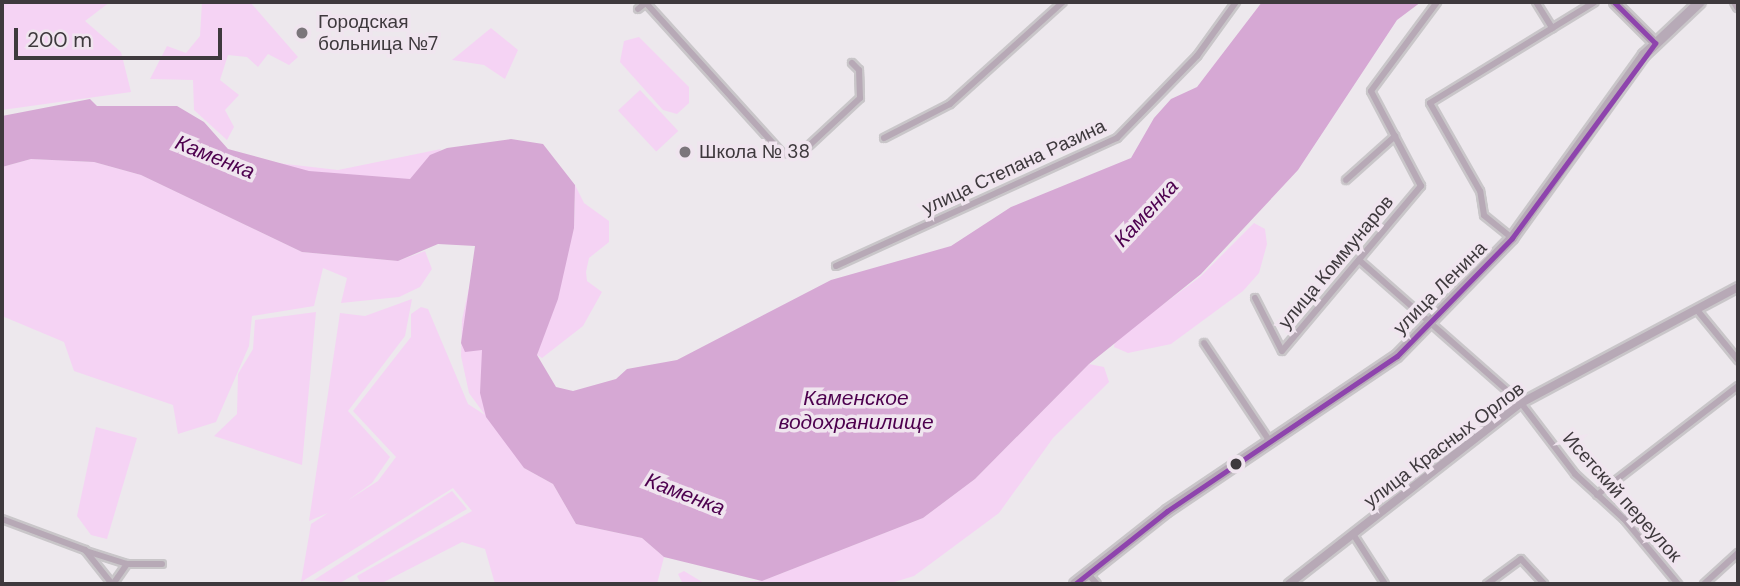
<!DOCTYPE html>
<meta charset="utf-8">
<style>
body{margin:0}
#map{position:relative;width:1740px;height:586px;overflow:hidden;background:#ede8ed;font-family:"DM Sans",sans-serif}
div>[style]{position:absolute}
.green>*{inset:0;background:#f5d3f4;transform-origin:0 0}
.water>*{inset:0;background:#d6a8d4}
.roads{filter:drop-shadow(2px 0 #c9c6c9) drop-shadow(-2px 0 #c9c6c9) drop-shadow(0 2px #c9c6c9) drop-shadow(0 -2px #c9c6c9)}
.minor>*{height:6px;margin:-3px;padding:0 3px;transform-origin:3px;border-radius:3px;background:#b7a9b6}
.tertiary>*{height:8px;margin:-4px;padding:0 4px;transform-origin:4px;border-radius:4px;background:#b7a9b6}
.secondary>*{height:9px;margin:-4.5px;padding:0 4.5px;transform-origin:4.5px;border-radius:4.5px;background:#b6a7b6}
.primary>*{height:10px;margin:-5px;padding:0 5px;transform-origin:5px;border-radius:5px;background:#b7aab7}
.bus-1>*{height:5px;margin:-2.5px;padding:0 2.5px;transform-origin:2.5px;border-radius:2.5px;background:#8e44ad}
.dots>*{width:19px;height:19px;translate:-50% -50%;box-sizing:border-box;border:4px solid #f0e5ef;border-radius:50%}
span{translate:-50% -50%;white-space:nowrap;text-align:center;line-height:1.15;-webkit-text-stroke:7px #f0e5ef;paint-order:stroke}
.poi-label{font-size:19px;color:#3e393d}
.left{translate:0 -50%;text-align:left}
.street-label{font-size:19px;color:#3e393d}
.water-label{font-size:21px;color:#4d004e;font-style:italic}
.frame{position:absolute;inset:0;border:4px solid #3e393d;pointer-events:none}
.scale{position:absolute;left:14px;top:28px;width:208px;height:32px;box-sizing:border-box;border:4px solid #3e393d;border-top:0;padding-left:9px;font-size:21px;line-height:24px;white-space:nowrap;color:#3e393d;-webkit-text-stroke:5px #f0e5ef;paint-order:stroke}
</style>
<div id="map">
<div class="green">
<div style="clip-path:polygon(2px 2px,110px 2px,85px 21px,121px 52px,131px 92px,2px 110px)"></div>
<div style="clip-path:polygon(202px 2px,250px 2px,298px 57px,289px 65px,268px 54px,258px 67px,247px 57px,228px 55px,220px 80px,239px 95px,225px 110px,234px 127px,227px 140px,194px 110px,193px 80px,150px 79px,167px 46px,186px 53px,200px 36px)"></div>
<div style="clip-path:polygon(491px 28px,518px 50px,505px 79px,484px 65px,452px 60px)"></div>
<div style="clip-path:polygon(639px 37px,689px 87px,689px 103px,677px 114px,663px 110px,620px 62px,624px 41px)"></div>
<div style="left:640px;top:90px;width:56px;height:30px;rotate:47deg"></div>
<div style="clip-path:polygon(441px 149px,421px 182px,316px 176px,277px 163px,338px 170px)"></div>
<div style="clip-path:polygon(31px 159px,94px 162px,141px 175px,302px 252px,398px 261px,425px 251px,432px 269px,420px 287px,399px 297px,341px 303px,347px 278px,323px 268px,314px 306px,252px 316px,249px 346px,216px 422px,178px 434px,173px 405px,74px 371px,64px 342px,2px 316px,2px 167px)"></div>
<div style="clip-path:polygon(575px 185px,584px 203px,609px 221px,609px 242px,589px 258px,586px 272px,587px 281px,602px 292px,583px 326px,542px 358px,537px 355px,574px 228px)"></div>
<div style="clip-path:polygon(1254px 223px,1265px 229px,1267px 244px,1259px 273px,1243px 291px,1171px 344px,1128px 353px,1114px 347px,1115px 340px,1200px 277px)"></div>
<div style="clip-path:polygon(475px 260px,524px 468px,553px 484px,576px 524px,642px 538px,664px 557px,657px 584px,495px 584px,485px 549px,462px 542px,380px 584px,361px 584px,357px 576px,472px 511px,453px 488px,301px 582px,311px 524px,328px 513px,309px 521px,340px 313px,365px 316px,412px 299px,405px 336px,348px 411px,390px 457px,372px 483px,347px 501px,378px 481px,396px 457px,353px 411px,411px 337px,411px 314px,421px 307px,428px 309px,468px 404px,485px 415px,469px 393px,461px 356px,462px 320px)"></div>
<div style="clip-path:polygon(316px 312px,302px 465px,214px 436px,237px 414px,238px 374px,253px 349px,255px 320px)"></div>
<div style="clip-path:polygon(1089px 364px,1104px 367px,1109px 382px,1053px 438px,999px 513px,914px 576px,888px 584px,683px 584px,678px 574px,684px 571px,704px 583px,762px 581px,923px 518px,975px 479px)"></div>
<div style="clip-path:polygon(96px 427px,137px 438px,107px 539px,91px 535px,77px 516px)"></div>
<div style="clip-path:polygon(452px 491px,467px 509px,340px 583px,314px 580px)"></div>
</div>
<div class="water">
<div style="clip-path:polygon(1262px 2px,1421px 2px,1397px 20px,1298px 170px,1201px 274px,1089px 364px,975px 479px,923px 518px,762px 581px,664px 557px,642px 538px,576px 524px,553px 484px,524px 468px,486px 417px,480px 393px,482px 350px,465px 352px,461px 343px,475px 246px,438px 244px,398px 261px,302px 252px,141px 175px,94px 162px,31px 159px,2px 167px,2px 116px,90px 99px,97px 106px,177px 106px,204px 122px,228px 149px,309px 171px,410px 179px,430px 155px,447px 148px,511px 139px,543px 144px,575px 185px,574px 228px,558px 299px,537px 355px,556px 387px,573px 391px,616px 379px,627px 369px,677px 360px,831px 280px,951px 246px,1011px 207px,1131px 158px,1154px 118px,1171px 99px,1197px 87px)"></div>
</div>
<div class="roads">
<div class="minor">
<div style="left:1536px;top:2px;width:31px;rotate:58deg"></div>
<div style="left:646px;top:3px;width:202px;rotate:47.8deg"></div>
<div style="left:782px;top:153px;width:18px;rotate:3deg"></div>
<div style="left:800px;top:154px;width:82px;rotate:-43deg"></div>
<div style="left:860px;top:98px;width:28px;rotate:-92deg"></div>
<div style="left:859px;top:70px;width:10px;rotate:-135deg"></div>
<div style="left:638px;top:9px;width:11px;rotate:-38deg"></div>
<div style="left:884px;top:138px;width:74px;rotate:-27.3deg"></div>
<div style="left:950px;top:104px;width:152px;rotate:-42.1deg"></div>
<div style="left:1346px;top:180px;width:66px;rotate:-41.9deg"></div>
<div style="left:1512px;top:238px;width:36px;rotate:-141deg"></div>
<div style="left:1484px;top:215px;width:24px;rotate:-99deg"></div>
<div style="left:1480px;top:191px;width:101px;rotate:-119.6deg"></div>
<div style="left:1430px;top:103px;width:193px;rotate:-31.5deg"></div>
<div style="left:1359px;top:260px;width:216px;rotate:41.4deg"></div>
<div style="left:1521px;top:403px;width:89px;rotate:52.7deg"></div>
<div style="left:1575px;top:474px;width:67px;rotate:42.6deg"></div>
<div style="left:1624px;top:519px;width:85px;rotate:50.3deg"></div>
<div style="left:836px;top:266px;width:309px;rotate:-24.5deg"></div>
<div style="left:1117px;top:138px;width:115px;rotate:-45.7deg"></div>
<div style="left:1197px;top:56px;width:67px;rotate:-54.2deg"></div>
<div style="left:1255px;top:298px;width:59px;rotate:63deg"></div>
<div style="left:1282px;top:351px;width:216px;rotate:-49.9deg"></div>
<div style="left:1421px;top:186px;width:107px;rotate:-117.8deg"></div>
<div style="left:1371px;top:91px;width:111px;rotate:-53.4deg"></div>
<div style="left:1697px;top:310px;width:65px;rotate:50.6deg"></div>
<div style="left:1204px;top:343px;width:120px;rotate:56.2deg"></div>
<div style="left:1597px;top:495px;width:178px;rotate:-37.7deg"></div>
<div style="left:2px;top:519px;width:89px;rotate:20.5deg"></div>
<div style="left:85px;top:550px;width:43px;rotate:51.5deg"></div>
<div style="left:1353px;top:534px;width:59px;rotate:57.4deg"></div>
<div style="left:86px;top:551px;width:43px;rotate:17.6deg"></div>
<div style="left:127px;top:564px;width:24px;rotate:125deg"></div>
<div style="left:127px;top:564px;width:35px"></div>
<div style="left:1088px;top:574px;width:13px;rotate:48deg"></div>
<div style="left:1487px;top:584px;width:42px;rotate:-36.3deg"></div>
<div style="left:1521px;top:559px;width:34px;rotate:47deg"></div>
<div style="left:1704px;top:584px;width:46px;rotate:-42.4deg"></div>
</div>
<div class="tertiary">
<div style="left:1735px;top:2px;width:6px;rotate:59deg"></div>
<div style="left:1289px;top:584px;width:294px;rotate:-38deg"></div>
<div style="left:1521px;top:403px;width:246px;rotate:-28.1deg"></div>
</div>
<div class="secondary">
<div style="left:1614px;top:2px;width:58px;rotate:45deg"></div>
</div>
<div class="primary">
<div style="left:1075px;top:584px;width:117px;rotate:-38.4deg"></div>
<div style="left:1167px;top:511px;width:277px;rotate:-34deg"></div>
<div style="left:1397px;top:356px;width:165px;rotate:-45.7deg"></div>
<div style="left:1512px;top:238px;width:226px;rotate:-54.2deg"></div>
<div style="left:1644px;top:55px;width:77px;rotate:-43.4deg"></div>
</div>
</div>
<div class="bus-1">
<div style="left:1614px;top:2px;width:58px;rotate:45deg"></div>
<div style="left:1075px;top:584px;width:117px;rotate:-38.4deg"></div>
<div style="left:1167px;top:511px;width:277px;rotate:-34deg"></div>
<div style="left:1397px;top:356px;width:165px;rotate:-45.7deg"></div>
<div style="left:1512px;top:238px;width:242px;rotate:-53.7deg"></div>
</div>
<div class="dots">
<div style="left:302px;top:33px;background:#7b767b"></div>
<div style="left:685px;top:152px;background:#7b767b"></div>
<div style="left:1236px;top:464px;background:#3e393d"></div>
</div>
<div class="poi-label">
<span class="left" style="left:318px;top:33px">Городская<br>больница №7</span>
<span class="left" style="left:699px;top:152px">Школа № 38</span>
</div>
<div class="street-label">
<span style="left:1014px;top:167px;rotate:-25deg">улица Степана Разина</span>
<span style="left:1336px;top:262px;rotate:-50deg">улица Коммунаров</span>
<span style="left:1440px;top:288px;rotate:-45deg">улица Ленина</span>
<span style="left:1444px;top:445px;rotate:-37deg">улица Красных Орлов</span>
<span style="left:1622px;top:497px;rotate:48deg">Исетский переулок</span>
</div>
<div class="water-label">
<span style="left:215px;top:157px;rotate:22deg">Каменка</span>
<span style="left:1146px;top:213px;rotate:-47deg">Каменка</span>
<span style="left:856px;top:410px">Каменское<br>водохранилище</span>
<span style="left:685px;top:494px;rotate:21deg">Каменка</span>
</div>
<div class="frame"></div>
<div class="scale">200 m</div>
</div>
